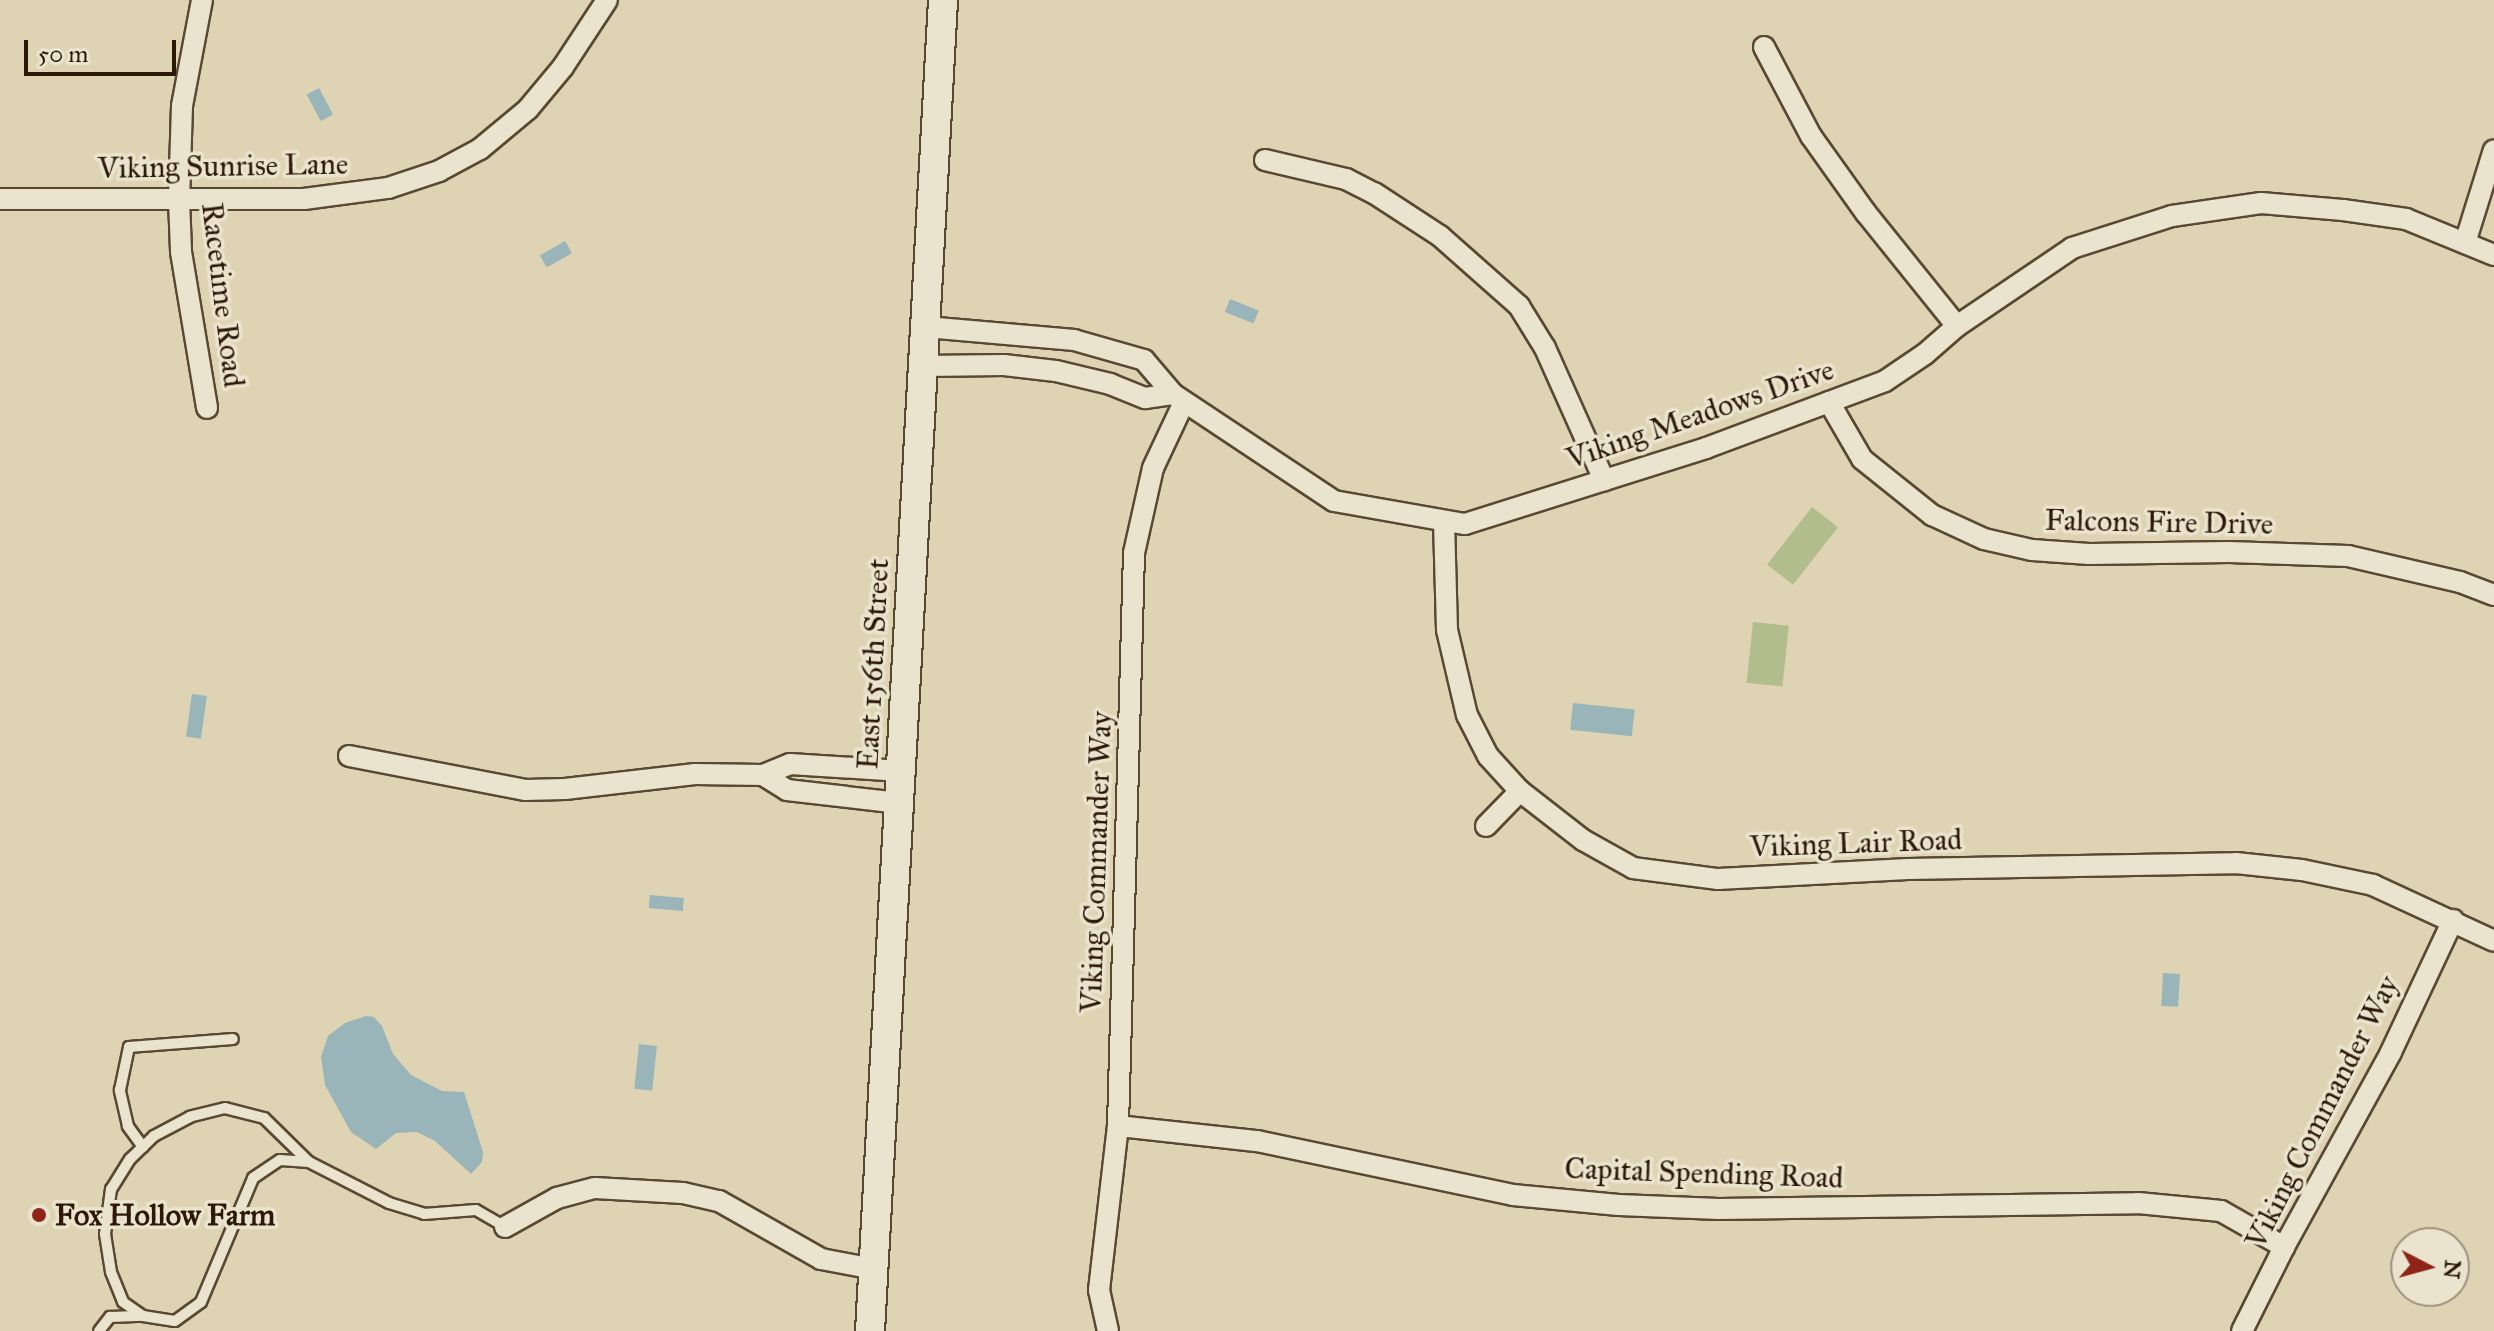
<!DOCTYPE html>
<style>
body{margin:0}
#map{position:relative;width:2494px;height:1331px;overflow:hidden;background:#ded4b4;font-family:"IM FELL Great Primer",serif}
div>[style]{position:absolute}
.green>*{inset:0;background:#b1bd8d;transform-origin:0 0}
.water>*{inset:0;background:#9ab5b9;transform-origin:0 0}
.roads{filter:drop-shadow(2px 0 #594832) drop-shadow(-2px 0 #594832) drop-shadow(0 2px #594832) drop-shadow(0 -2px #594832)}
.lane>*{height:10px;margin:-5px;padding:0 5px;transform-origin:5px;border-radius:5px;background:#eae3ce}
.street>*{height:20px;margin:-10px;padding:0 10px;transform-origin:10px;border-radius:10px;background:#eae3ce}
.secondary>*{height:28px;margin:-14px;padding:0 14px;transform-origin:14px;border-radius:14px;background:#eae3ce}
.dots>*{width:22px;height:22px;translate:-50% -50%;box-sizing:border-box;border:4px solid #eae3ce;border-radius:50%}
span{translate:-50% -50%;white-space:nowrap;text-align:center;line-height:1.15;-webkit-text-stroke:7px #eae3ce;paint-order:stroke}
.street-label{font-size:30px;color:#2d1907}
.poi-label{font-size:30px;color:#2d1907;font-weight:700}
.left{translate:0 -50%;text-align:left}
.north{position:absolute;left:2390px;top:1227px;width:80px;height:80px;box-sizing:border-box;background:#eae3ce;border:2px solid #9e927e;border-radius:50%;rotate:96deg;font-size:22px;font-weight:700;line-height:32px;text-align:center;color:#2d1907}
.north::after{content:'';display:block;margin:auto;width:28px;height:36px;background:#8f2418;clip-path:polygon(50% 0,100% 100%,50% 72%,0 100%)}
.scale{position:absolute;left:24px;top:40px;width:152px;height:36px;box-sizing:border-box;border:4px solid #2d1907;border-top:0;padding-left:10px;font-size:24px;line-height:28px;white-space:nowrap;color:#2d1907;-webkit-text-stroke:6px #eae3ce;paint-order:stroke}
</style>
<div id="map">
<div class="green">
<div style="left:1812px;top:507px;width:33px;height:73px;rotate:38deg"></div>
<div style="left:1753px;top:622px;width:36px;height:61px;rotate:6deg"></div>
</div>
<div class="water">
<div style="left:319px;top:88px;width:30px;height:14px;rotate:62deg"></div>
<div style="left:565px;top:241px;width:14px;height:29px;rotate:60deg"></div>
<div style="left:1230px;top:299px;width:31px;height:14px;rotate:22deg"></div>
<div style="left:192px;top:694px;width:15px;height:43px;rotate:8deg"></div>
<div style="left:1573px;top:703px;width:62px;height:27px;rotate:6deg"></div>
<div style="left:650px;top:895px;width:34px;height:13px;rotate:5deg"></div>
<div style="left:2163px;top:973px;width:17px;height:33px;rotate:3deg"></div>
<div style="clip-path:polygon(366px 1016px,374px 1017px,382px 1026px,393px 1054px,411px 1075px,442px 1091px,464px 1092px,483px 1152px,482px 1162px,471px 1174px,435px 1141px,417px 1132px,396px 1133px,376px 1149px,351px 1132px,325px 1085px,321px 1057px,328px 1036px,345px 1023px)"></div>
<div style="left:639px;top:1044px;width:18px;height:45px;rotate:6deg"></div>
</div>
<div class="roads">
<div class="lane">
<div style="left:143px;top:1147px;width:26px;rotate:-126deg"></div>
<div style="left:128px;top:1126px;width:37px;rotate:-103deg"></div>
<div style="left:120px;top:1090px;width:44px;rotate:-78.2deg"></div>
<div style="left:129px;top:1047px;width:104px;rotate:-4.4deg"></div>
<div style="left:309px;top:1162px;width:63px;rotate:-135.6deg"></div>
<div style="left:264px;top:1118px;width:40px;rotate:-165.6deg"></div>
<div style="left:225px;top:1108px;width:36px;rotate:166deg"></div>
<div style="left:190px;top:1117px;width:41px;rotate:152.2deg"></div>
<div style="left:154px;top:1136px;width:33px;rotate:136deg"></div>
<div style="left:130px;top:1159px;width:36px;rotate:122deg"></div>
<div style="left:111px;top:1189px;width:45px;rotate:97.6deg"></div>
<div style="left:105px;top:1234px;width:38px;rotate:81deg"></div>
<div style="left:111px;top:1272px;width:32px;rotate:68deg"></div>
<div style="left:123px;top:1302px;width:24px;rotate:35deg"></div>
<div style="left:143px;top:1316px;width:32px;rotate:9deg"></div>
<div style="left:175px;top:1321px;width:32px;rotate:-36deg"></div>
<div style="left:201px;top:1302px;width:134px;rotate:-67.2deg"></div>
<div style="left:253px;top:1178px;width:32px;rotate:-34deg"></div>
<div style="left:280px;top:1160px;width:29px;rotate:4deg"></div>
<div style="left:309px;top:1162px;width:90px;rotate:27.1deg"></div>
<div style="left:389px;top:1203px;width:37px;rotate:17deg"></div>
<div style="left:424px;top:1214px;width:52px;rotate:-4.4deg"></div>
<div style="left:476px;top:1210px;width:34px;rotate:30deg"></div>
<div style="left:99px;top:1331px;width:18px;rotate:-52deg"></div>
<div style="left:110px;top:1317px;width:33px;rotate:-2deg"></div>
</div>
<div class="street">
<div style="left:202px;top:0;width:108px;rotate:100.7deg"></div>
<div style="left:182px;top:106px;width:93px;rotate:91.8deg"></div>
<div style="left:179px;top:199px;width:53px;rotate:87.8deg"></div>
<div style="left:181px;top:252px;width:158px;rotate:80.5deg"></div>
<div style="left:1764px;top:47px;width:101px;rotate:62.2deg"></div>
<div style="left:1811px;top:136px;width:95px;rotate:54.5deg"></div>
<div style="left:1866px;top:213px;width:145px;rotate:51.2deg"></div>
<div style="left:1265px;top:160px;width:83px;rotate:13.2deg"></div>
<div style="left:1346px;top:179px;width:31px;rotate:27deg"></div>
<div style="left:1374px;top:193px;width:79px;rotate:33.1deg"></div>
<div style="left:1440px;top:236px;width:106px;rotate:41.5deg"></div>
<div style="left:1519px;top:306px;width:49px;rotate:58.2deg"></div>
<div style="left:1545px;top:348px;width:145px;rotate:65.9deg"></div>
<div style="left:0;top:199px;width:304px"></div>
<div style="left:304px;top:199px;width:85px;rotate:-7.5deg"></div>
<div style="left:388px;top:188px;width:54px;rotate:-18.4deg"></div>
<div style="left:439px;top:171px;width:47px;rotate:-28.2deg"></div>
<div style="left:480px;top:149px;width:62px;rotate:-39.8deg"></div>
<div style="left:528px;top:109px;width:55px;rotate:-50.2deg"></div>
<div style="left:563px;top:67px;width:80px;rotate:-56.7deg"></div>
<div style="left:2465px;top:243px;width:97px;rotate:-72.7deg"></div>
<div style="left:926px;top:327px;width:149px;rotate:5deg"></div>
<div style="left:1074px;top:340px;width:73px;rotate:15.9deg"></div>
<div style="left:1144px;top:360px;width:45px;rotate:49.5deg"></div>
<div style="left:1173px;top:394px;width:193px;rotate:33.6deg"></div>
<div style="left:1334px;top:501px;width:133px;rotate:10deg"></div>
<div style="left:1465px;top:524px;width:253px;rotate:-17.5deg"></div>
<div style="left:1706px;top:448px;width:191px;rotate:-20.5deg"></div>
<div style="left:1885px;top:381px;width:48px;rotate:-34deg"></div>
<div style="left:1925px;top:354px;width:43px;rotate:-41.2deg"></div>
<div style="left:1957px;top:326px;width:139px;rotate:-34.1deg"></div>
<div style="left:2072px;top:248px;width:105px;rotate:-17.7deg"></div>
<div style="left:2172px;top:216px;width:90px;rotate:-8.3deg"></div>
<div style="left:2261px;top:203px;width:82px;rotate:4.9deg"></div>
<div style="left:2343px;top:210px;width:64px;rotate:8.1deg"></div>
<div style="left:2406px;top:219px;width:95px;rotate:22.2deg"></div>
<div style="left:924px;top:366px;width:80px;rotate:-0.7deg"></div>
<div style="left:1004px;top:365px;width:52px;rotate:6.6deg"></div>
<div style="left:1056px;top:371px;width:56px;rotate:13.5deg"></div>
<div style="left:1110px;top:384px;width:38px;rotate:22deg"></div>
<div style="left:1145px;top:398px;width:28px;rotate:-8deg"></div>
<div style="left:1829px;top:402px;width:66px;rotate:59.9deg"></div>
<div style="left:1862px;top:459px;width:90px;rotate:38.7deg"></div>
<div style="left:1932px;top:515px;width:57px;rotate:24.8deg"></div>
<div style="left:1984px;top:539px;width:49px;rotate:12.9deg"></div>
<div style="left:2032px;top:550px;width:57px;rotate:4deg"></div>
<div style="left:2089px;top:554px;width:140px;rotate:-0.8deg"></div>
<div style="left:2229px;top:552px;width:119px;rotate:1.9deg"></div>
<div style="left:2348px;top:556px;width:115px;rotate:13.1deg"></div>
<div style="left:2460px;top:582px;width:36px;rotate:21deg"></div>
<div style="left:1444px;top:522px;width:108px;rotate:88.4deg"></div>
<div style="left:1447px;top:630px;width:87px;rotate:76.8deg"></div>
<div style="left:1467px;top:715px;width:46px;rotate:62.9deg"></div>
<div style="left:1488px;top:756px;width:47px;rotate:47.6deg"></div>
<div style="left:1520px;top:791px;width:80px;rotate:37.9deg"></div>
<div style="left:1583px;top:840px;width:57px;rotate:29.2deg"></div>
<div style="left:1633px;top:868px;width:86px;rotate:7.4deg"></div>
<div style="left:1718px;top:879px;width:190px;rotate:-3deg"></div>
<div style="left:1908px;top:869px;width:328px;rotate:-1deg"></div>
<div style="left:2236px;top:863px;width:66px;rotate:6.1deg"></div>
<div style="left:2302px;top:870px;width:73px;rotate:11.9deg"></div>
<div style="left:2373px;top:885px;width:133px;rotate:24.8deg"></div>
<div style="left:349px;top:756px;width:179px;rotate:10.9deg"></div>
<div style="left:525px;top:790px;width:40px;rotate:-1.4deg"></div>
<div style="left:565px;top:789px;width:131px;rotate:-6.6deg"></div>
<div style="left:695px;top:774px;width:68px;rotate:0.8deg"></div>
<div style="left:763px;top:775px;width:29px;rotate:-22deg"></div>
<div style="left:790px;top:764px;width:111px;rotate:3.6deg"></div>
<div style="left:763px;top:775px;width:28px;rotate:32deg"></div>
<div style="left:787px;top:790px;width:113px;rotate:6.6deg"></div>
<div style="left:1486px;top:826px;width:49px;rotate:-45.8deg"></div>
<div style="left:1118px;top:1126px;width:140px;rotate:6.2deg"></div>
<div style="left:1257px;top:1141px;width:262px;rotate:11.9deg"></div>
<div style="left:1513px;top:1195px;width:106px;rotate:5.4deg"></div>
<div style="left:1619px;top:1205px;width:100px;rotate:2.3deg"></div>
<div style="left:1719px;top:1209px;width:419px;rotate:-0.8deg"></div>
<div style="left:2138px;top:1203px;width:83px;rotate:5.5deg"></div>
<div style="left:2221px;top:1211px;width:73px;rotate:29.7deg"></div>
<div style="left:505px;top:1227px;width:60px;rotate:-29.1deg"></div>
<div style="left:557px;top:1198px;width:39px;rotate:-15deg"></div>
<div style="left:595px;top:1188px;width:88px;rotate:3.3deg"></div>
<div style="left:683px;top:1193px;width:37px;rotate:13deg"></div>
<div style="left:719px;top:1201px;width:117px;rotate:29.6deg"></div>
<div style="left:821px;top:1259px;width:54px;rotate:10.7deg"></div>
<div style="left:1108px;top:1331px;width:42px;rotate:-102.4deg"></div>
<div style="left:1099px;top:1290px;width:165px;rotate:-83.4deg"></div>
<div style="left:1118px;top:1126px;width:573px;rotate:-88.4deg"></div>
<div style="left:1134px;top:553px;width:87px;rotate:-77.4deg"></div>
<div style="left:1153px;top:468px;width:73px;rotate:-64.8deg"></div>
<div style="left:2242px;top:1331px;width:94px;rotate:-63.4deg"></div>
<div style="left:2284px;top:1247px;width:222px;rotate:-61.2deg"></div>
<div style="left:2391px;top:1052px;width:146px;rotate:-64.8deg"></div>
</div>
<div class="secondary">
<div style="left:870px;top:1331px;width:1333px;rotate:-86.86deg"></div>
</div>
</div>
<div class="dots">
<div style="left:39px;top:1215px;background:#8f2418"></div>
</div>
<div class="street-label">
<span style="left:223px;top:166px;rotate:-1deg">Viking Sunrise Lane</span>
<span style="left:223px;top:295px;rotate:83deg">Racetime Road</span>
<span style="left:1700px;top:414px;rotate:-19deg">Viking Meadows Drive</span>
<span style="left:2159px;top:522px;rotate:1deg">Falcons Fire Drive</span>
<span style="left:873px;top:664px;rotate:-87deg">East 156th Street</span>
<span style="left:1856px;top:843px;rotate:-2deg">Viking Lair Road</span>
<span style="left:1096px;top:862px;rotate:-88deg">Viking Commander Way</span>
<span style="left:2322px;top:1112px;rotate:-63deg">Viking Commander Way</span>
<span style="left:1704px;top:1173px;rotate:2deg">Capital Spending Road</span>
</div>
<div class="poi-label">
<span class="left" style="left:55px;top:1215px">Fox Hollow Farm</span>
</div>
<div class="north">N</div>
<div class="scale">50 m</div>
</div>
